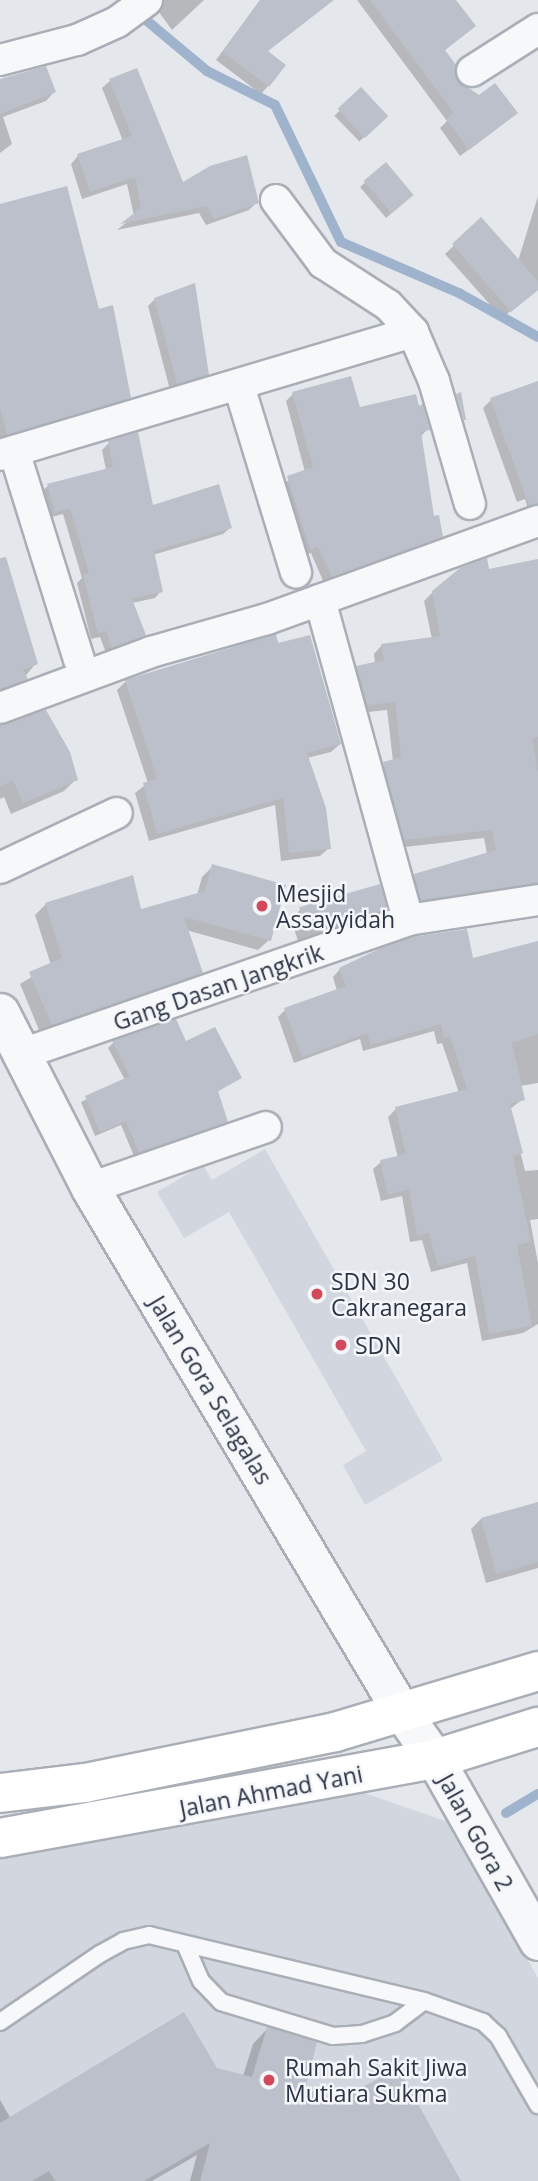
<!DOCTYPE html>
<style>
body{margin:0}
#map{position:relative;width:538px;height:2181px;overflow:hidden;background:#e4e7ec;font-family:"Open Sans",sans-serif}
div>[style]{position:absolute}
.built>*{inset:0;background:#d2d6de}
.shadow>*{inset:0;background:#0003;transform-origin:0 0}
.stream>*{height:10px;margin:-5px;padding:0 5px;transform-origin:5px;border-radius:5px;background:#9fb4cc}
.building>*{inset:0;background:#bbc0ca;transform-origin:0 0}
.roads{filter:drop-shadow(2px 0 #a9aeb7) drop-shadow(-2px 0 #a9aeb7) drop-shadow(0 2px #a9aeb7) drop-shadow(0 -2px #a9aeb7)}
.service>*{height:16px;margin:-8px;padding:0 8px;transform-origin:8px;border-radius:8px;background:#f7f8fa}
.minor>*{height:30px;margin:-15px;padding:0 15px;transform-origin:15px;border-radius:15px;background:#f7f8fa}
.tertiary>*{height:37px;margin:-18.5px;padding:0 18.5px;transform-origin:18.5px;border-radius:18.5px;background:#f7f8fa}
.trunk>*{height:38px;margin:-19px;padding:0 19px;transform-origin:19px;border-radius:19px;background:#fff}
.dots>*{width:19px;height:19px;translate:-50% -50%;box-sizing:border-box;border:4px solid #f4f6f9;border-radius:50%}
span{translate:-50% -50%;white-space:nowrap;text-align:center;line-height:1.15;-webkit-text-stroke:5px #f4f6f9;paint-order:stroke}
.poi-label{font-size:23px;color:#2b3445}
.left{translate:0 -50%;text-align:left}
.street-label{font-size:23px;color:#2b3445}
</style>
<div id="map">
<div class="built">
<div style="clip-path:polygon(265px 1149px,443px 1460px,365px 1505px,343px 1465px,366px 1451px,229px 1212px,184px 1238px,157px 1192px,203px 1165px,212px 1180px)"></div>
<div style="clip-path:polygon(338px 1784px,451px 1823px,538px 1978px,538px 2181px,0 2181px,0 1848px)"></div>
</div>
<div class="shadow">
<div style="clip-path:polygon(150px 0,204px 0,172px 30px)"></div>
<div style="clip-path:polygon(260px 0,333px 0,266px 52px,268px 86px,261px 94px,216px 60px)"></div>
<div style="clip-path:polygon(357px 0,454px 0,466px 33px,444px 51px,456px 82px,508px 120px,460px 156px,440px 128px,447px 121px)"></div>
<div style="clip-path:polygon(110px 81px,182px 184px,245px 157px,257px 202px,249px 210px,206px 225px,199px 213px,117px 230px,134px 216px,127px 184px,82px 199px,71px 164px,78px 156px,123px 141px,102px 88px)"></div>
<div style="clip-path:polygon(0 83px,54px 92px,46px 101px,3px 117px,12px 144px,0 153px)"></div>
<div style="left:361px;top:90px;width:36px;height:37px;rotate:46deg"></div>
<div style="clip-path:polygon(386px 164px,407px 200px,386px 218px,360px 187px)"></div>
<div style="clip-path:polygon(538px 196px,538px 290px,498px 321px,500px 316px,445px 254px,481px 220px,518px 261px)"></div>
<div style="clip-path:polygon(0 206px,98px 312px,130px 397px,118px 409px,0 444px)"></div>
<div style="clip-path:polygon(155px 299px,207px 374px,200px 381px,170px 390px,148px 306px)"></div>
<div style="clip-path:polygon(538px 383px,538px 518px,529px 512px,525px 499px,517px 502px,483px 408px,491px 400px)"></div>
<div style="clip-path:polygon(293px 394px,358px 409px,415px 396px,428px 429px,420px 437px,432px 518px,441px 536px,434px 544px,324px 583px,311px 553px,303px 555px,280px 485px,305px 472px,286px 401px)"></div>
<div style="clip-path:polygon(109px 443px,151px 507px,230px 528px,223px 534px,153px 555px,161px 591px,155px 598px,132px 603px,144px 635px,106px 653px,100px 637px,91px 639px,77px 583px,82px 578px,63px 514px,48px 518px,41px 492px,48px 486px,106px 470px,102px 450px)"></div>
<div style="clip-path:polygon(538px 561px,538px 891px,413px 908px,406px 884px,415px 876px,487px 854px,484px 838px,396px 848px,375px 772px,393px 761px,387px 710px,359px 713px,349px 676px,357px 667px,375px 664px,374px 654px,382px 645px,432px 639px,424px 601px,433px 592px,487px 571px)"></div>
<div style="clip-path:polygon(0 563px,36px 663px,14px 690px,0 696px)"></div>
<div style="clip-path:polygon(275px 637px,340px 744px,331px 752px,307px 758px,329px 848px,320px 856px,281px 861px,275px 805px,149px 841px,135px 793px,148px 783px,117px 690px,125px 682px)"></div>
<div style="clip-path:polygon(0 726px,75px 780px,64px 791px,11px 814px,4px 797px,0 799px)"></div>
<div style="clip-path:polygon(213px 866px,269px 940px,258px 950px,186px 930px,201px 972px,190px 983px,41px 1035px,20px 984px,51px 965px,35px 915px,46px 904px,140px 911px,197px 895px,202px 877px)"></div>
<div style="clip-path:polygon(385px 908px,376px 917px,299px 944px,291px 919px,300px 910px)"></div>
<div style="clip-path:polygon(538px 943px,538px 1083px,520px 1086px,523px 1099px,510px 1109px,525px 1171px,538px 1170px,538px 1219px,530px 1220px,538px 1263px,538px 1324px,523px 1333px,482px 1341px,467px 1263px,431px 1272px,422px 1240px,410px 1242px,402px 1196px,381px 1201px,373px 1169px,381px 1162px,398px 1158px,388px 1117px,396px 1109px,459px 1093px,442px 1043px,437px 1044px,434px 1031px,363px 1051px,360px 1039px,294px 1063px,278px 1017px,285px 1010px,337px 991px,333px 977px,340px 969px,471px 960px)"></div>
<div style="clip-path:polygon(113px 1043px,185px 1044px,240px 1078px,217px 1092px,226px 1121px,134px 1156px,121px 1125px,95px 1136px,81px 1102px,125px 1080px,108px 1048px)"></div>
<div style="clip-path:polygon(538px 1504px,538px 1568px,486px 1583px,471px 1529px,481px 1519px)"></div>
<div style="clip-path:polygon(267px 2029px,303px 2091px,459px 2181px,190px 2181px,197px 2155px,152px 2181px,0 2181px,0 2100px,11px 2119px,216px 2069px,243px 2076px,253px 2044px)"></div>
</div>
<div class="stream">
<div style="left:122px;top:0;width:111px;rotate:39.9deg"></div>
<div style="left:207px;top:71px;width:76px;rotate:26.6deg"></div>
<div style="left:275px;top:105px;width:152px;rotate:64.3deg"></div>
<div style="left:341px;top:242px;width:129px;rotate:23.4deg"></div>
<div style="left:459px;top:293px;width:90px;rotate:29.1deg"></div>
<div style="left:506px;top:1813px;width:37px;rotate:-31deg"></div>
</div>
<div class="building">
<div style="clip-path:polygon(260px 0,334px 0,268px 51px,286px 65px,269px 87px,223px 52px)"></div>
<div style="clip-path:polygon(370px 0,456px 0,476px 26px,445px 50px,456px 65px,457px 80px,479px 95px,495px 83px,518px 113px,469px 150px,446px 119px,454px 113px)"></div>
<div style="clip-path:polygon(46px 66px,56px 92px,0 114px,0 79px)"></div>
<div style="clip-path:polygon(137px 68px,183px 182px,210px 166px,247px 155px,259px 203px,214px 219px,207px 206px,120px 224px,141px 208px,135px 177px,90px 192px,77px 154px,132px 136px,109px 79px)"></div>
<div style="left:361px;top:87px;width:40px;height:32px;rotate:47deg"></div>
<div style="left:386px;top:162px;width:43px;height:29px;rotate:50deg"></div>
<div style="clip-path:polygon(67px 186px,99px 309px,113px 305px,131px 398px,7px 435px,0 408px,0 204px)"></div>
<div style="clip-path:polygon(481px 217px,538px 281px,538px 290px,511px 312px,452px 244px)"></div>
<div style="clip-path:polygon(195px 283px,209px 375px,177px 384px,154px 298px)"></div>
<div style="clip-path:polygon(351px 376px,360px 407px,416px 394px,419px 406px,423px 404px,430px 430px,421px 432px,434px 516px,439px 515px,443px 537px,332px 577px,318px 547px,310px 549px,287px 476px,313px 467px,292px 392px)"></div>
<div style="clip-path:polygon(538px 381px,538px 504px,529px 506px,490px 398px)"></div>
<div style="clip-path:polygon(461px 392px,466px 420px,464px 420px,456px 394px)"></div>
<div style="clip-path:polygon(138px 432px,153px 505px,219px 484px,232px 528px,154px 551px,163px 592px,132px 599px,146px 635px,112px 648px,106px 631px,98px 633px,83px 575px,89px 573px,70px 508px,55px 512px,47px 484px,113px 467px,108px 441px)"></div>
<div style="clip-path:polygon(6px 557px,38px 664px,23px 670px,28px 679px,0 689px,0 558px)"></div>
<div style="clip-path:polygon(487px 558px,489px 569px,538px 559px,538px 737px,532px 738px,538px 772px,538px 883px,421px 900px,414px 874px,496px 850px,492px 830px,404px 840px,383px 762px,401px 757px,395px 702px,367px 705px,356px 666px,384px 660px,381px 644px,440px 636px,432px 591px,460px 568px)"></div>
<div style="clip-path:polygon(276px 634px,278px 643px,310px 635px,341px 744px,307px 753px,326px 808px,331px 849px,289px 853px,283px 798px,157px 834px,143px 783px,157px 779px,125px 680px)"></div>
<div style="clip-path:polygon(46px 710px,70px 752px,78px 780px,23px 803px,13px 780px,0 787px,0 725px)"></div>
<div style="clip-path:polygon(212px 864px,286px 885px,271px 941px,184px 917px,203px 973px,52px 1025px,29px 972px,62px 958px,45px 903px,133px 875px,141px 909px,205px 891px)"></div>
<div style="left:380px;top:884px;width:26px;height:84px;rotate:74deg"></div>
<div style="clip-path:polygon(467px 929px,473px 958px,538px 941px,538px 1034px,512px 1043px,525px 1100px,510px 1104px,523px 1153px,513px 1156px,531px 1242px,517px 1245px,532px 1326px,489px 1334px,475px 1256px,438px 1266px,429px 1233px,417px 1236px,409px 1189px,388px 1195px,380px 1160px,406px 1154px,395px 1107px,467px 1089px,450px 1036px,444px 1038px,441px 1024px,371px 1045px,367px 1033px,302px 1057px,284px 1008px,346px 986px,339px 968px,381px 948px,412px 937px)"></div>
<div style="clip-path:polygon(176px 1019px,186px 1041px,215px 1027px,242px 1078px,218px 1091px,228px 1122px,139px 1153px,126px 1121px,100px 1132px,85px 1096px,130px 1076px,112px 1041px)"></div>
<div style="clip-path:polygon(538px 1502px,538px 1562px,496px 1574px,481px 1518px)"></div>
<div style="clip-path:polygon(184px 2012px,217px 2068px,252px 2077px,267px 2027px,317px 2042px,305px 2090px,340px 2099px,398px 2068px,461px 2181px,200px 2181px,210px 2143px,144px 2181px,55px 2181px,49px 2171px,32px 2181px,0 2181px,0 2123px)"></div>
</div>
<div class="roads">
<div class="service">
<div style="left:185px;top:1944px;width:40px;rotate:66.6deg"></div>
<div style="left:201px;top:1981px;width:29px;rotate:46deg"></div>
<div style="left:221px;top:2002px;width:117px;rotate:16.9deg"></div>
<div style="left:333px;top:2036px;width:29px;rotate:-4deg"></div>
<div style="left:362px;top:2034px;width:35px;rotate:-18deg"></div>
<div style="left:395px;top:2023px;width:36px;rotate:-37deg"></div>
<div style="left:0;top:2022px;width:121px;rotate:-34.2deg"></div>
<div style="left:100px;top:1954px;width:26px;rotate:-29deg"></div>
<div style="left:123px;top:1941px;width:27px;rotate:-13deg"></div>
<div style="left:149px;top:1935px;width:283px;rotate:13.5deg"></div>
<div style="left:424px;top:2001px;width:63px;rotate:19.6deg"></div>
<div style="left:483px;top:2022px;width:21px;rotate:43deg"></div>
<div style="left:498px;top:2036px;width:80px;rotate:59.9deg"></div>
</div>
<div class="minor">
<div style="left:0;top:60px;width:80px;rotate:-14.6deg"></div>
<div style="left:77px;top:40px;width:44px;rotate:-24.2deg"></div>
<div style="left:117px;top:22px;width:37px;rotate:-36deg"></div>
<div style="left:472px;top:71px;width:78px;rotate:-32.5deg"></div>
<div style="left:276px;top:200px;width:79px;rotate:53.3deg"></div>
<div style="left:323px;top:263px;width:77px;rotate:32.9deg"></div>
<div style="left:388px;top:305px;width:37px;rotate:47deg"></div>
<div style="left:413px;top:332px;width:53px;rotate:66.8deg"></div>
<div style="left:434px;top:381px;width:128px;rotate:73.7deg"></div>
<div style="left:239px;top:386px;width:195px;rotate:73deg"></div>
<div style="left:14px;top:451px;width:219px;rotate:72.7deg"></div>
<div style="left:0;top:455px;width:431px;rotate:-16.6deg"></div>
<div style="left:320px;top:600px;width:332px;rotate:74.6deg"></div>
<div style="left:0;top:708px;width:161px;rotate:-20.3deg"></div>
<div style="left:151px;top:652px;width:121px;rotate:-15.9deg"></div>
<div style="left:267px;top:619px;width:288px;rotate:-19.9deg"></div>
<div style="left:0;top:868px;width:129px;rotate:-25.2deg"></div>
<div style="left:22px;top:1054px;width:409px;rotate:-19.1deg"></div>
<div style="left:408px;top:920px;width:132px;rotate:-8.7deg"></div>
<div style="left:90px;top:1188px;width:186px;rotate:-19.1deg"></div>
</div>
<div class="tertiary">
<div style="left:0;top:1012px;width:198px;rotate:62.9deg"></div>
<div style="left:90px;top:1188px;width:608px;rotate:59.26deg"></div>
<div style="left:401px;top:1711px;width:59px;rotate:54.7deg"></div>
<div style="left:435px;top:1759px;width:209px;rotate:60.5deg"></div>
</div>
<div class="trunk">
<div style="left:0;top:1793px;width:86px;rotate:-6.7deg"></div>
<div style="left:85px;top:1783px;width:255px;rotate:-11.5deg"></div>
<div style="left:335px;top:1732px;width:212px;rotate:-16.7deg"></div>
<div style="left:0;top:1838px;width:442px;rotate:-10.3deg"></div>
<div style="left:435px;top:1759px;width:108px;rotate:-17.3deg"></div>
</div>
</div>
<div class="dots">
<div style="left:262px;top:906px;background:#d1495b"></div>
<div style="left:317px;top:1294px;background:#d1495b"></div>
<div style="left:341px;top:1345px;background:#d1495b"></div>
<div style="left:269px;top:2080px;background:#d1495b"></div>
</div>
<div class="poi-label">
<span class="left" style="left:276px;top:906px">Mesjid<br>Assayyidah</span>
<span class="left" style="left:331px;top:1294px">SDN 30<br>Cakranegara</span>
<span class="left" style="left:355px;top:1345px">SDN</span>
<span class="left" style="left:285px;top:2080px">Rumah Sakit Jiwa<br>Mutiara Sukma</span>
</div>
<div class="street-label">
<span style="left:218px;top:987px;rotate:-19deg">Gang Dasan Jangkrik</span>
<span style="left:211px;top:1390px;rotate:59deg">Jalan Gora Selagalas</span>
<span style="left:271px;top:1791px;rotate:-11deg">Jalan Ahmad Yani</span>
<span style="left:476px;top:1832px;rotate:61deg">Jalan Gora 2</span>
</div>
</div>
